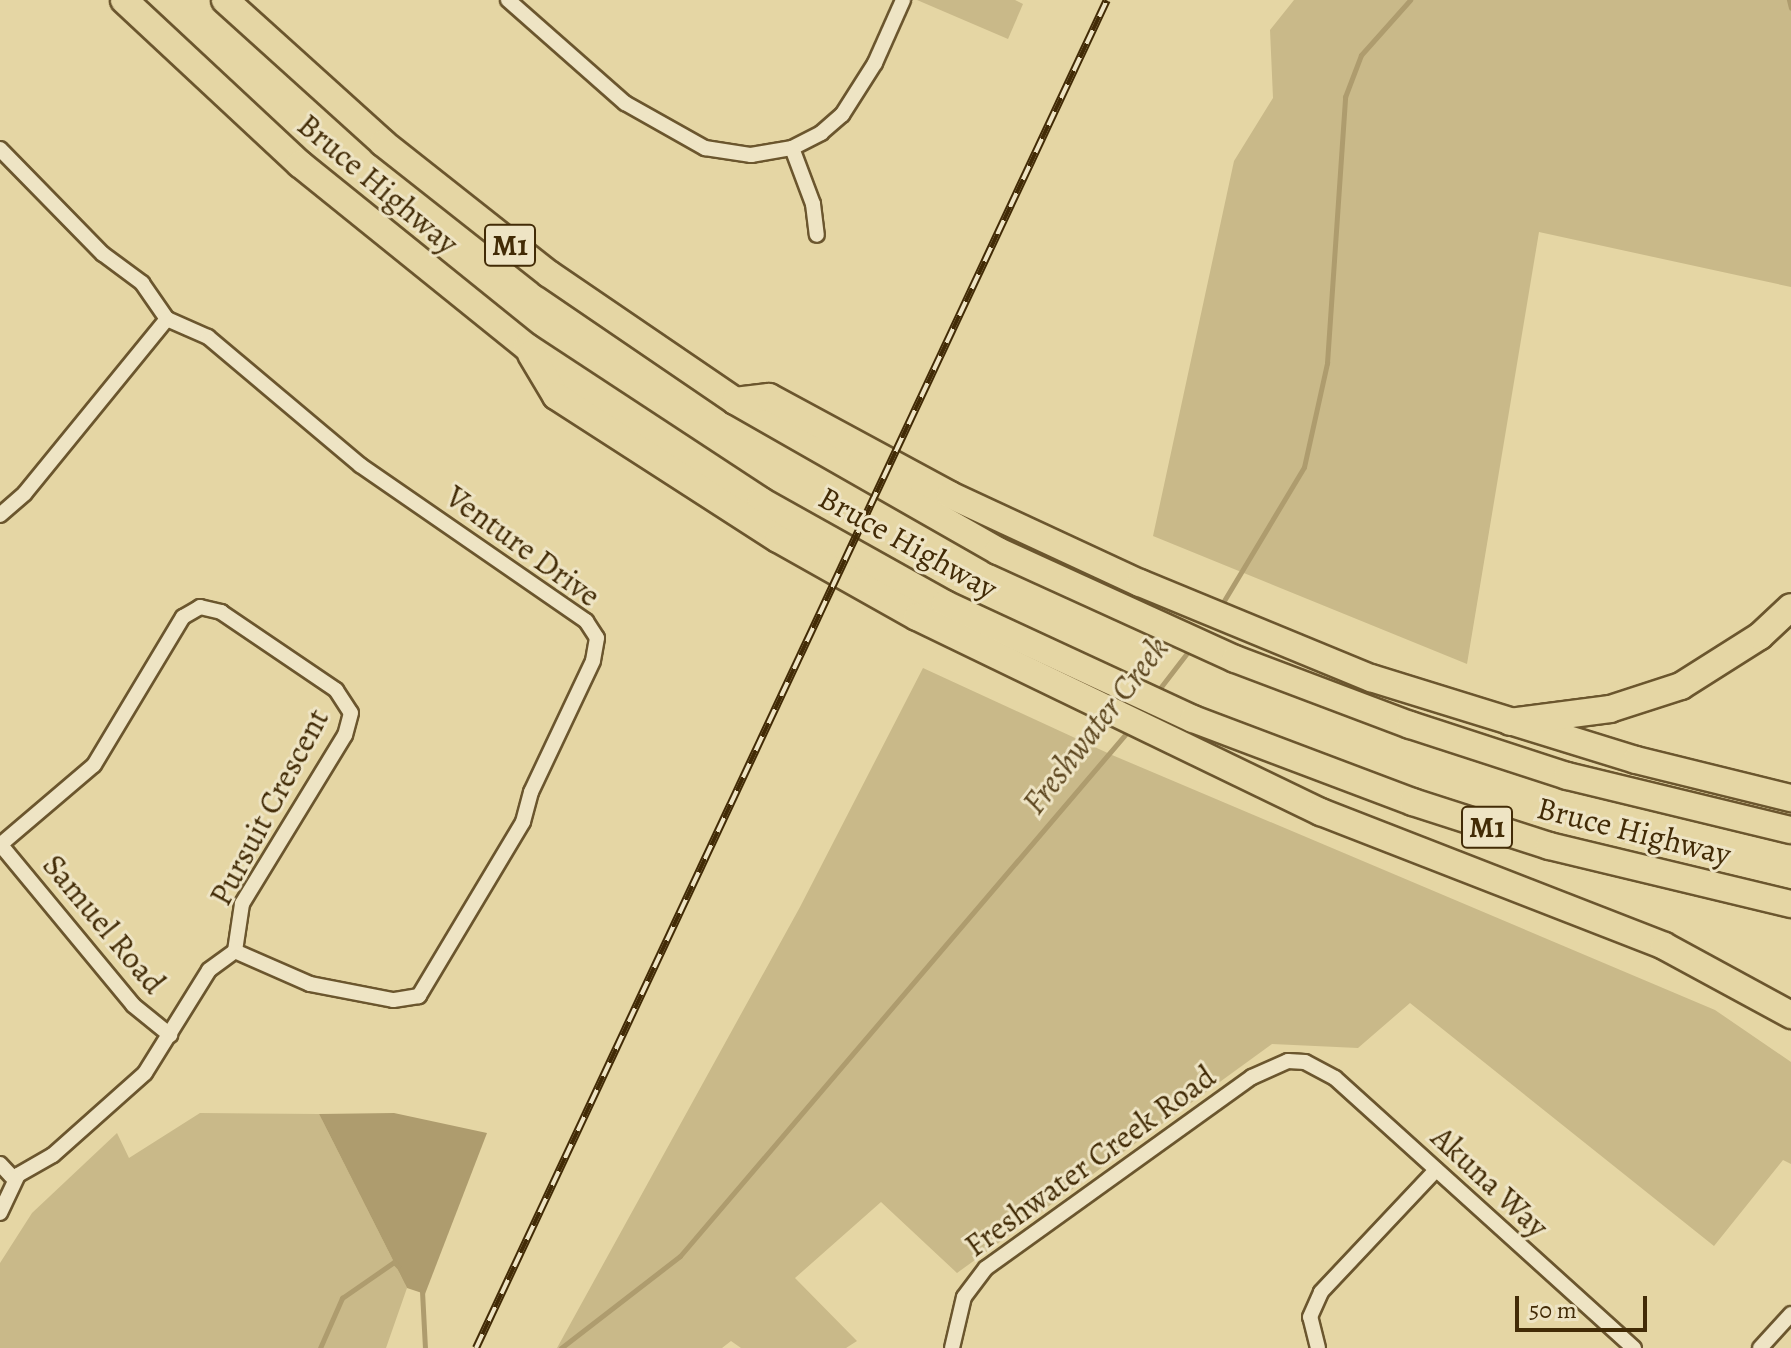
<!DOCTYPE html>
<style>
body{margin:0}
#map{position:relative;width:1791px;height:1348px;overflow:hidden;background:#e5d6a4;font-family:Alegreya,serif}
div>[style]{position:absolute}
.green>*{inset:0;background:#c9b989}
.water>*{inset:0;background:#ae9c6e}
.stream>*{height:5px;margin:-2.5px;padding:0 2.5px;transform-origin:2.5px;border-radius:2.5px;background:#ae9c6e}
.roads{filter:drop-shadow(2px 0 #6b562e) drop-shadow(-2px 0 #6b562e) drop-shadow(0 2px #6b562e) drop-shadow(0 -2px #6b562e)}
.minor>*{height:14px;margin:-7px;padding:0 7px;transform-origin:7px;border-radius:7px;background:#eee4c4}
.motorway>*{height:26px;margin:-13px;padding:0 13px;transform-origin:13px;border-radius:13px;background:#e5d6a4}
.rail>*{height:8px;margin-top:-4px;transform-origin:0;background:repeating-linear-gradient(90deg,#eee4c4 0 15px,#422b06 0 30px);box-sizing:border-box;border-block:2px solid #422b06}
span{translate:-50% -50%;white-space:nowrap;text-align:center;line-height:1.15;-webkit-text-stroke:6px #eee4c4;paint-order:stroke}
.shield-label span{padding:2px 6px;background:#eee4c4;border:2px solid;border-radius:6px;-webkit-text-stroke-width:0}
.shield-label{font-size:30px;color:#422b06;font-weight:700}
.street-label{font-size:32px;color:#422b06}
.water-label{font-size:34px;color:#5d4720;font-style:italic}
.scale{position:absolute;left:1515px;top:1296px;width:132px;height:36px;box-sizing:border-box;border:4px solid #422b06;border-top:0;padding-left:10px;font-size:24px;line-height:28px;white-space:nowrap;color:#422b06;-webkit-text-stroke:6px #eee4c4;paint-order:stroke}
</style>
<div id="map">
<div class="green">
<div style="clip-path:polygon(917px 0,1015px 0,1023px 4px,1008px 39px)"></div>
<div style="clip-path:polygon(1294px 0,1791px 0,1791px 287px,1539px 232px,1467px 664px,1153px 536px,1234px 161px,1273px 98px,1270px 30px)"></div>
<div style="clip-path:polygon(923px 668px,1112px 755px,1715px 1010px,1791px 1062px,1791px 1164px,1783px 1160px,1714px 1246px,1410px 1003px,1358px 1048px,1272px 1044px,957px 1273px,881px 1202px,795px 1278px,857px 1341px,846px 1348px,741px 1348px,731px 1341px,722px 1348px,557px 1348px,800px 907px)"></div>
<div style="clip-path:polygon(200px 1113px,319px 1114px,407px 1288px,386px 1348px,0 1348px,0 1263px,32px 1213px,117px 1133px,129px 1158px)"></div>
</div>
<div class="water">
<div style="clip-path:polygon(394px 1113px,487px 1133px,425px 1294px,407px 1288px,319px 1114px)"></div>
</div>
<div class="stream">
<div style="left:1789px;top:0;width:8px;rotate:76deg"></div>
<div style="left:1219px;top:609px;width:165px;rotate:-59.1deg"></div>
<div style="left:1304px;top:467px;width:107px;rotate:-77.5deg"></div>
<div style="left:1327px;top:363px;width:267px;rotate:-86.1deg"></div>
<div style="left:1345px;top:97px;width:45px;rotate:-69.1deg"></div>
<div style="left:1361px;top:55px;width:74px;rotate:-48.3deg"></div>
<div style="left:1157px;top:692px;width:54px;rotate:-52.5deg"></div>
<div style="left:422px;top:1291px;width:57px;rotate:87deg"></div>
<div style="left:320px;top:1348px;width:55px;rotate:-66.3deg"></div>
<div style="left:342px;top:1298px;width:63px;rotate:-34.7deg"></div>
<div style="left:394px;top:1262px;width:6px;rotate:45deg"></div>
<div style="left:561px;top:1348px;width:150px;rotate:-37.7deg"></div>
<div style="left:680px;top:1256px;width:693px;rotate:-49.51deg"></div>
</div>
<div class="roads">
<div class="minor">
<div style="left:508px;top:0;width:156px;rotate:41.4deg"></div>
<div style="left:625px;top:103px;width:92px;rotate:29.4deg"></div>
<div style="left:705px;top:148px;width:47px;rotate:8.7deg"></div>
<div style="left:751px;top:155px;width:42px;rotate:-9.7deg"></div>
<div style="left:792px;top:148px;width:33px;rotate:-27deg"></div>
<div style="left:821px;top:133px;width:28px;rotate:-41deg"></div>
<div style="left:842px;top:115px;width:62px;rotate:-57.6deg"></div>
<div style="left:875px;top:63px;width:69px;rotate:-66deg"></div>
<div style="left:792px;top:148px;width:60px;rotate:69.4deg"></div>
<div style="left:813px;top:204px;width:31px;rotate:83deg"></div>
<div style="left:0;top:149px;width:147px;rotate:45.6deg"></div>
<div style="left:103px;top:254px;width:49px;rotate:36.6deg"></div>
<div style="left:142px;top:283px;width:44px;rotate:55.2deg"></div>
<div style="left:167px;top:319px;width:45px;rotate:23.7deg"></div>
<div style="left:208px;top:337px;width:199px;rotate:40.1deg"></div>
<div style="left:360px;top:465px;width:275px;rotate:34.6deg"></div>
<div style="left:586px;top:621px;width:20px;rotate:57deg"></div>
<div style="left:597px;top:638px;width:23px;rotate:100deg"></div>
<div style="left:593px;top:661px;width:145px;rotate:115.3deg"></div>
<div style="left:531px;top:792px;width:31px;rotate:105deg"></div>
<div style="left:523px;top:822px;width:203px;rotate:120.9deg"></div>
<div style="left:419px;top:996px;width:26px;rotate:171deg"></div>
<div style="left:393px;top:1000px;width:85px;rotate:-169.1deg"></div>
<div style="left:310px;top:984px;width:82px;rotate:-156.3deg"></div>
<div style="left:0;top:515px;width:33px;rotate:-41deg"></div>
<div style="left:25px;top:493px;width:225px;rotate:-50.8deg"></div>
<div style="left:0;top:844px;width:209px;rotate:50.4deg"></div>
<div style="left:133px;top:1005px;width:48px;rotate:39deg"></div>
<div style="left:0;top:845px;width:123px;rotate:-40.4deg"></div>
<div style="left:94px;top:765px;width:173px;rotate:-59deg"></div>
<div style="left:183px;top:617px;width:20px;rotate:-30deg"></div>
<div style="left:200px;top:607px;width:22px;rotate:13deg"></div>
<div style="left:221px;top:612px;width:139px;rotate:34.1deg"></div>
<div style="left:336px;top:690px;width:27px;rotate:57deg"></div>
<div style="left:351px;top:713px;width:23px;rotate:105deg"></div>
<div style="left:345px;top:735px;width:198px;rotate:121.4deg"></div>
<div style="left:242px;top:904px;width:48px;rotate:98.5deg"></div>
<div style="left:0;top:1164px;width:21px;rotate:47deg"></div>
<div style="left:0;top:1213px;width:42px;rotate:-64.7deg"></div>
<div style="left:18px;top:1175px;width:40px;rotate:-29.7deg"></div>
<div style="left:53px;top:1155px;width:123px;rotate:-41.7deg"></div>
<div style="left:145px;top:1073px;width:121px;rotate:-58.1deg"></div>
<div style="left:209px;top:970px;width:32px;rotate:-36deg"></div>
<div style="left:952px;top:1348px;width:52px;rotate:-76.8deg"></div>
<div style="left:964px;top:1297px;width:36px;rotate:-53deg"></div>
<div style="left:986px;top:1268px;width:327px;rotate:-35.7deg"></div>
<div style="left:1252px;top:1077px;width:39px;rotate:-24deg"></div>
<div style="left:1288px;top:1061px;width:17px;rotate:3deg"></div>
<div style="left:1305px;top:1062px;width:34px;rotate:28deg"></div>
<div style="left:1335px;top:1078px;width:403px;rotate:42.1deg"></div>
<div style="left:1318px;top:1348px;width:32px;rotate:-104deg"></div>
<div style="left:1310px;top:1317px;width:27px;rotate:-66deg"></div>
<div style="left:1321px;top:1292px;width:168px;rotate:-46.7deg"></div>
<div style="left:1760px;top:1348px;width:46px;rotate:-47.6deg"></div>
</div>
<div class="motorway">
<div style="left:124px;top:0;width:241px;rotate:43deg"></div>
<div style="left:300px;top:164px;width:292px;rotate:38.9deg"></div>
<div style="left:527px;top:347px;width:280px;rotate:33.3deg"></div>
<div style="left:761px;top:501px;width:211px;rotate:29.2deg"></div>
<div style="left:945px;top:604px;width:273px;rotate:24.9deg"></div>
<div style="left:1193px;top:719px;width:235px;rotate:20.7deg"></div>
<div style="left:1413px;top:802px;width:143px;rotate:17.9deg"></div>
<div style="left:1549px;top:846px;width:249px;rotate:13.5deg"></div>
<div style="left:225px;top:0;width:213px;rotate:42.1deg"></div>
<div style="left:383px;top:143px;width:211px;rotate:38.3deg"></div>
<div style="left:549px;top:274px;width:225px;rotate:34.3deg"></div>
<div style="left:735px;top:401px;width:303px;rotate:29.7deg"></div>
<div style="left:998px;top:551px;width:260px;rotate:24.5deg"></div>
<div style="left:1235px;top:659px;width:187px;rotate:20.7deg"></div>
<div style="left:1410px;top:725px;width:165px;rotate:18deg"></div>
<div style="left:1567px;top:776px;width:230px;rotate:13.6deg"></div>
<div style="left:531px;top:354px;width:49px;rotate:59.2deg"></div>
<div style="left:556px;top:396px;width:264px;rotate:32.8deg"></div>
<div style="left:778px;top:539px;width:159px;rotate:29.3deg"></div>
<div style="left:917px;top:617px;width:449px;rotate:25.8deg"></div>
<div style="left:1321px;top:812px;width:368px;rotate:21.3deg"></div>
<div style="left:1664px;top:946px;width:145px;rotate:28.5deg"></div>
<div style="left:735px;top:401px;width:34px;rotate:-7deg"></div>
<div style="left:769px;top:397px;width:206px;rotate:28.4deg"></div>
<div style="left:950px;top:495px;width:209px;rotate:24.9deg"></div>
<div style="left:1140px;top:583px;width:250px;rotate:22.4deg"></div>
<div style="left:1371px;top:678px;width:277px;rotate:17.2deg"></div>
<div style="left:1636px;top:760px;width:160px;rotate:13.8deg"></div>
<div style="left:1510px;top:722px;width:101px;rotate:-7.4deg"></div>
<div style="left:1610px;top:709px;width:75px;rotate:-17.9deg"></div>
<div style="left:1681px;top:686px;width:93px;rotate:-32.3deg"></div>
<div style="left:1760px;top:636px;width:42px;rotate:-43.1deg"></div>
</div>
</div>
<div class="rail">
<div style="left:476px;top:1348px;width:1488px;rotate:-64.92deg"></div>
</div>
<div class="shield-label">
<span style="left:510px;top:245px">M1</span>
<span style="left:1487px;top:827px">M1</span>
</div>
<div class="street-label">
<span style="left:378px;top:184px;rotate:40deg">Bruce Highway</span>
<span style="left:908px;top:543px;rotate:29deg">Bruce Highway</span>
<span style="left:523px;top:546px;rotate:36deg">Venture Drive</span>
<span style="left:269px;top:807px;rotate:-62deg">Pursuit Crescent</span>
<span style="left:1634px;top:831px;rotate:14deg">Bruce Highway</span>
<span style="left:104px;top:924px;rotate:50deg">Samuel Road</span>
<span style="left:1090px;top:1161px;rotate:-36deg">Freshwater Creek Road</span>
<span style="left:1490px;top:1182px;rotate:43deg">Akuna Way</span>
</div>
<div class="water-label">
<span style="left:1095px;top:725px;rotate:-52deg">Freshwater Creek</span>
</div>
<div class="scale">50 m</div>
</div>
